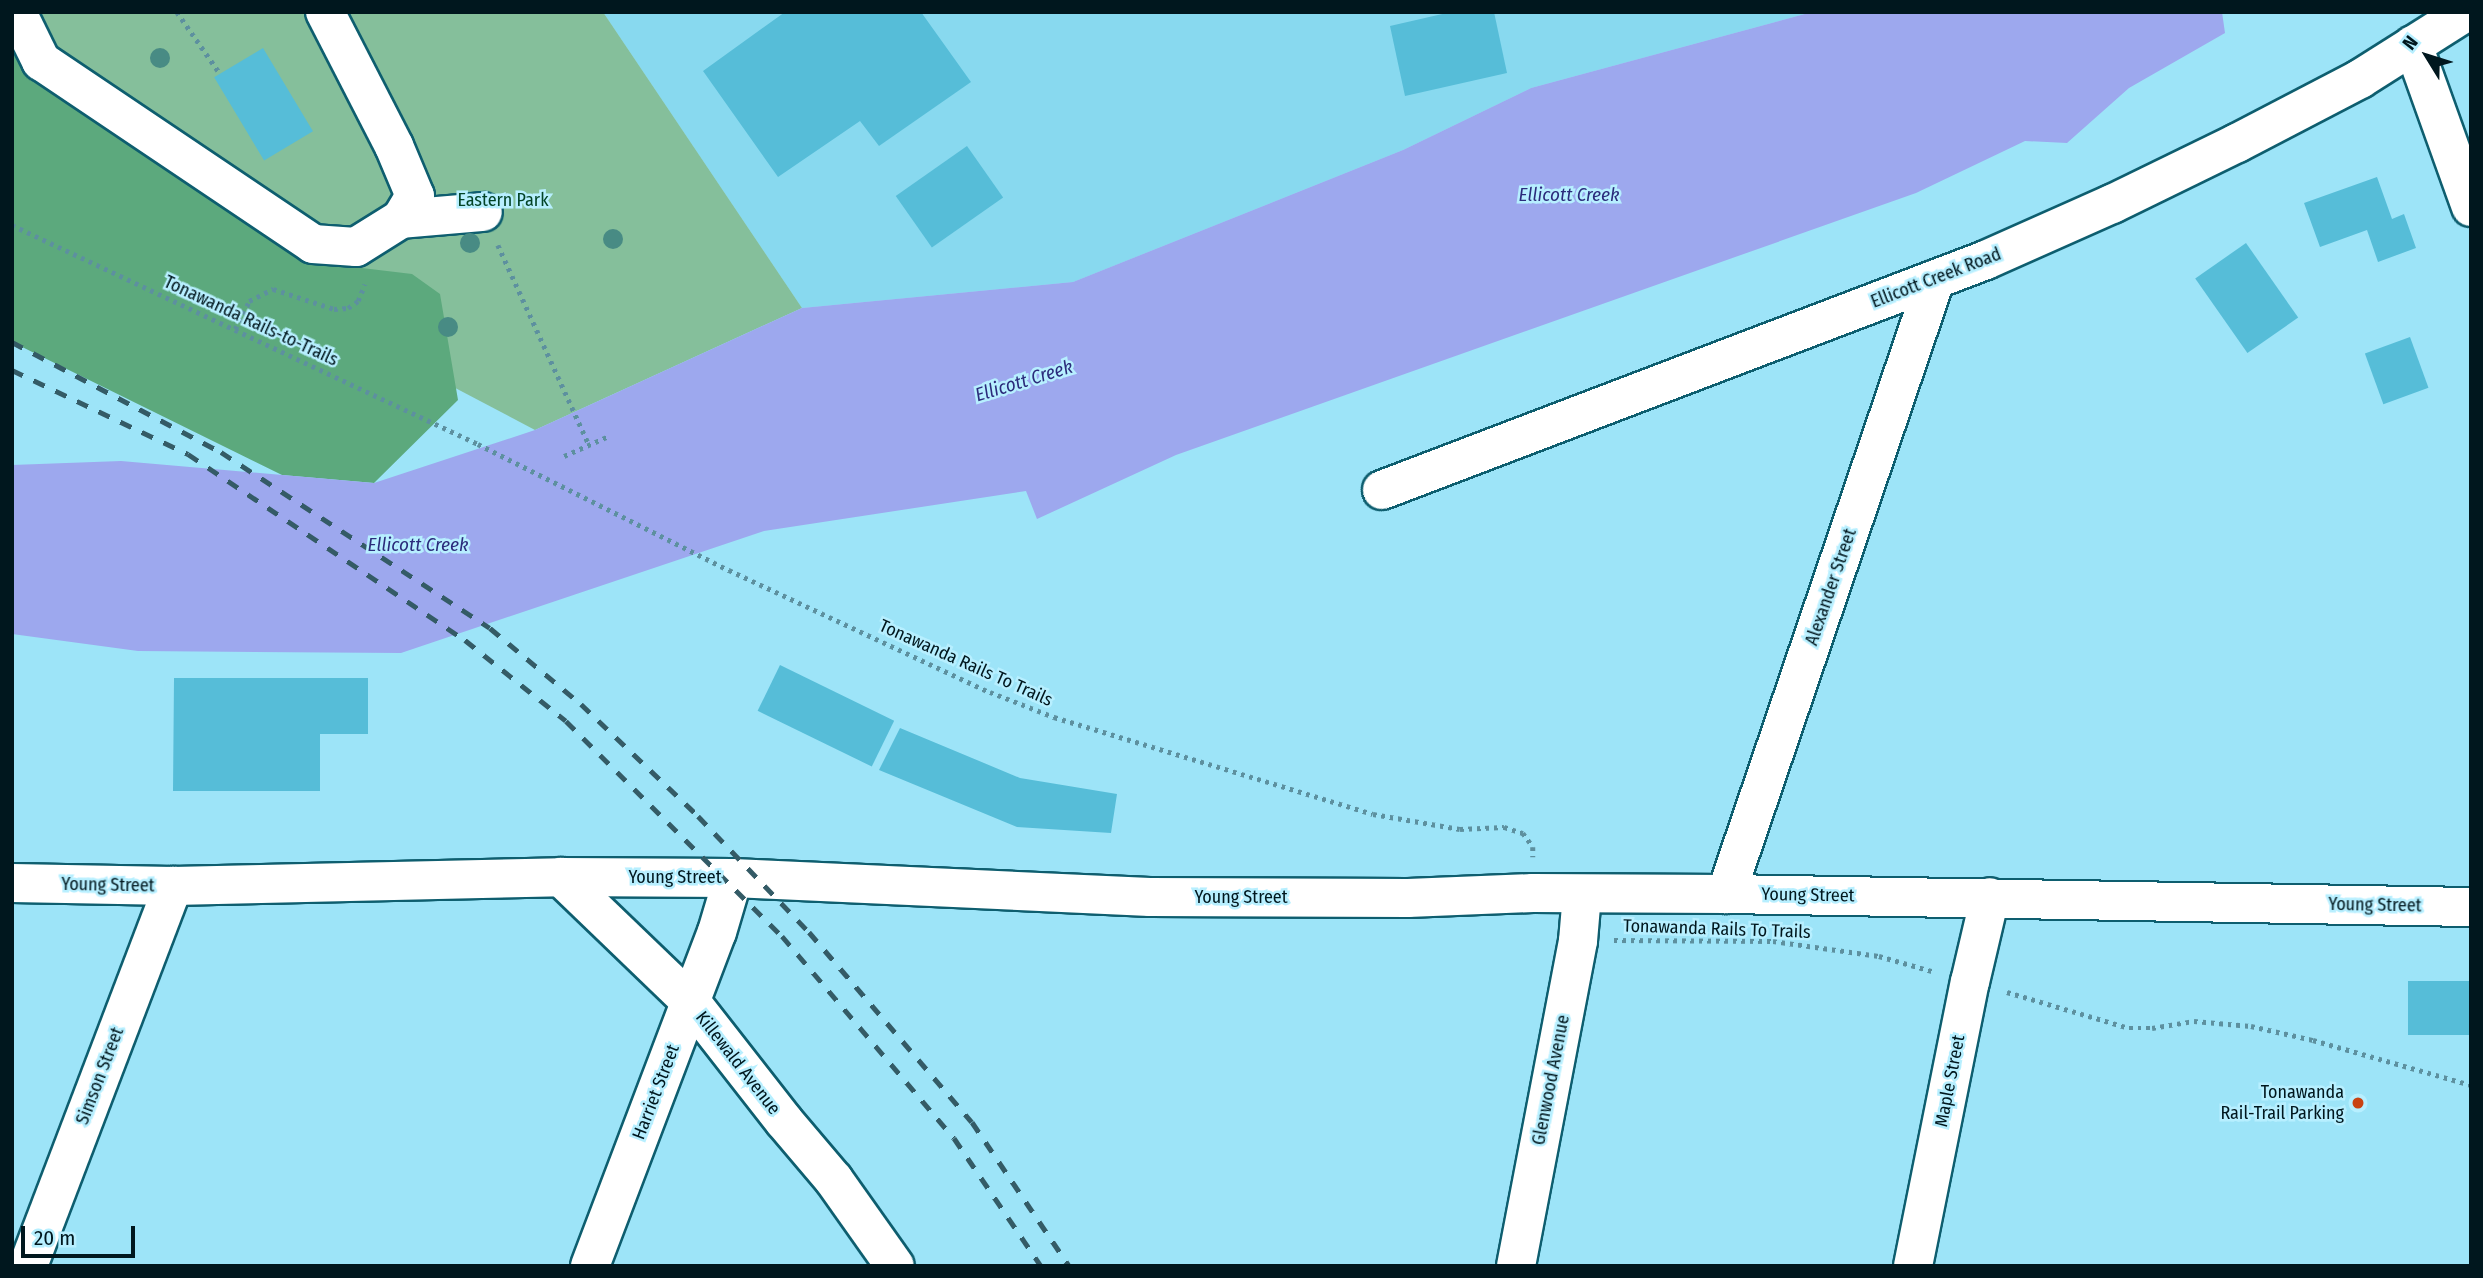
<!DOCTYPE html>
<style>
body{margin:0}
#map{position:relative;width:2483px;height:1278px;overflow:hidden;background:#9de4f8;font-family:"Fira Sans Condensed",sans-serif}
div>[style]{position:absolute}
.built>*{inset:0;background:#88d9ef}
.green>*{inset:0;background:#85bf9b}
.forest>*{inset:0;background:#5ca97d}
.water>*{inset:0;background:#9da8ee}
.building>*{inset:0;background:#56bdd8;transform-origin:0 0}
.path>*{height:4.5px;margin-top:-2.25px;transform-origin:0;background:repeating-linear-gradient(90deg,#5d909f 0 3.5px,transparent 0 8.5px)}
.roads{filter:drop-shadow(2px 0 #0e5e6f) drop-shadow(-2px 0 #0e5e6f) drop-shadow(0 2px #0e5e6f) drop-shadow(0 -2px #0e5e6f)}
.minor>*{height:38px;margin:-19px;padding:0 19px;transform-origin:19px;border-radius:19px;background:#fff}
.rail>*{height:5px;margin-top:-2.5px;transform-origin:0;background:repeating-linear-gradient(90deg,#345b66 0 12px,transparent 0 24px)}
.trees>*{width:20px;height:20px;margin:-10px;border-radius:50%;background:#488b84}
.dots>*{width:19px;height:19px;translate:-50% -50%;box-sizing:border-box;border:4px solid #b7efff;border-radius:50%}
span{translate:-50% -50%;white-space:nowrap;text-align:center;line-height:1.15;-webkit-text-stroke:5px #b7efff;paint-order:stroke}
.park-label{font-size:18px;color:#024326}
.street-label{font-size:18px;color:#00171e}
.poi-label{font-size:18px;color:#00171e}
.right{translate:-100% -50%;text-align:right}
.water-label{font-size:19px;color:#2b2b7b;font-style:italic}
.frame{position:absolute;inset:0;border:14px solid #00171e;pointer-events:none}
.north{position:absolute;left:2392px;top:21px;width:70px;height:70px;-webkit-text-stroke:5px #b7efff;paint-order:stroke;rotate:308deg;font-size:19px;font-weight:700;line-height:28px;text-align:center;color:#00171e}
.north::after{content:'';display:block;margin:auto;width:24px;height:32px;background:#00171e;clip-path:polygon(50% 0,100% 100%,50% 72%,0 100%)}
.scale{position:absolute;left:21px;top:1226px;width:114px;height:32px;box-sizing:border-box;border:4px solid #00171e;border-top:0;padding-left:9px;font-size:21px;line-height:24px;white-space:nowrap;color:#00171e;-webkit-text-stroke:5px #b7efff;paint-order:stroke}
</style>
<div id="map">
<div class="built">
<div style="clip-path:polygon(603px 12px,1812px 12px,1531px 88px,1403px 150px,1073px 282px,802px 308px)"></div>
</div>
<div class="green">
<div style="clip-path:polygon(12px 12px,603px 12px,802px 308px,535px 430px,12px 155px)"></div>
</div>
<div class="forest">
<div style="clip-path:polygon(12px 34px,320px 263px,412px 274px,440px 294px,458px 400px,374px 483px,282px 475px,12px 342px)"></div>
</div>
<div class="water">
<div style="clip-path:polygon(1812px 12px,2222px 12px,2225px 33px,2129px 88px,2067px 143px,2025px 141px,1916px 193px,1176px 455px,1037px 519px,1026px 491px,764px 531px,401px 653px,138px 651px,12px 634px,12px 465px,121px 461px,374px 483px,535px 430px,802px 308px,1073px 282px,1403px 150px,1531px 88px)"></div>
</div>
<div class="building">
<div style="clip-path:polygon(785px 12px,921px 12px,971px 82px,879px 146px,860px 121px,778px 177px,703px 71px)"></div>
<div style="clip-path:polygon(1451px 12px,1494px 12px,1507px 73px,1405px 96px,1390px 26px)"></div>
<div style="left:263px;top:48px;width:97px;height:57px;rotate:59deg"></div>
<div style="left:967px;top:146px;width:63px;height:87px;rotate:55deg"></div>
<div style="clip-path:polygon(2377px 177px,2392px 219px,2404px 214px,2416px 248px,2378px 262px,2367px 230px,2320px 247px,2304px 203px)"></div>
<div style="left:2246px;top:243px;width:91px;height:62px;rotate:55deg"></div>
<div style="left:2410px;top:337px;width:54px;height:48px;rotate:70deg"></div>
<div style="left:780px;top:665px;width:127px;height:51px;rotate:26deg"></div>
<div style="clip-path:polygon(174px 678px,368px 678px,368px 734px,320px 734px,320px 791px,173px 791px)"></div>
<div style="clip-path:polygon(900px 728px,1020px 778px,1117px 794px,1111px 833px,1017px 827px,879px 770px)"></div>
<div style="left:2408px;top:981px;width:63px;height:54px"></div>
</div>
<div class="path">
<div style="left:177px;top:12px;width:73px;rotate:55deg"></div>
<div style="left:12px;top:225px;width:515px;rotate:25.17deg"></div>
<div style="left:478px;top:444px;width:281px;rotate:26.7deg"></div>
<div style="left:729px;top:570px;width:288px;rotate:25.1deg"></div>
<div style="left:990px;top:692px;width:69px;rotate:21.3deg"></div>
<div style="left:1054px;top:717px;width:333px;rotate:16.9deg"></div>
<div style="left:1373px;top:814px;width:88px;rotate:9.8deg"></div>
<div style="left:1460px;top:829px;width:44px;rotate:-2.6deg"></div>
<div style="left:1504px;top:827px;width:20px;rotate:18deg"></div>
<div style="left:1523px;top:833px;width:17px;rotate:54deg"></div>
<div style="left:1533px;top:847px;width:10px;rotate:90deg"></div>
<div style="left:498px;top:245px;width:220px;rotate:65.5deg"></div>
<div style="left:235px;top:329px;width:31px;rotate:-63deg"></div>
<div style="left:249px;top:301px;width:27px;rotate:-27deg"></div>
<div style="left:273px;top:289px;width:64px;rotate:18.2deg"></div>
<div style="left:334px;top:309px;width:14px;rotate:-4deg"></div>
<div style="left:348px;top:308px;width:12px;rotate:-35deg"></div>
<div style="left:358px;top:301px;width:18px;rotate:-68deg"></div>
<div style="left:564px;top:456px;width:49px;rotate:-24deg"></div>
<div style="left:1614px;top:940px;width:159px;rotate:0.4deg"></div>
<div style="left:1773px;top:941px;width:107px;rotate:8.1deg"></div>
<div style="left:1879px;top:956px;width:58px;rotate:15.9deg"></div>
<div style="left:2007px;top:992px;width:127px;rotate:16.4deg"></div>
<div style="left:2129px;top:1028px;width:23px"></div>
<div style="left:2152px;top:1028px;width:43px;rotate:-9.5deg"></div>
<div style="left:2194px;top:1021px;width:57px;rotate:5deg"></div>
<div style="left:2251px;top:1026px;width:64px;rotate:12.7deg"></div>
<div style="left:2313px;top:1040px;width:164px;rotate:15.9deg"></div>
</div>
<div class="roads">
<div class="minor">
<div style="left:17px;top:12px;width:55px;rotate:63.9deg"></div>
<div style="left:41px;top:61px;width:328px;rotate:33.9deg"></div>
<div style="left:313px;top:244px;width:43px;rotate:4deg"></div>
<div style="left:356px;top:247px;width:53px;rotate:-31.9deg"></div>
<div style="left:401px;top:219px;width:27px;rotate:-59deg"></div>
<div style="left:415px;top:196px;width:54px;rotate:-112.8deg"></div>
<div style="left:394px;top:146px;width:151px;rotate:-117.2deg"></div>
<div style="left:2413px;top:45px;width:172px;rotate:70.3deg"></div>
<div style="left:401px;top:219px;width:82px;rotate:-4.9deg"></div>
<div style="left:1382px;top:490px;width:646px;rotate:-20.85deg"></div>
<div style="left:1986px;top:260px;width:138px;rotate:-24deg"></div>
<div style="left:2112px;top:204px;width:139px;rotate:-26deg"></div>
<div style="left:2237px;top:143px;width:139px;rotate:-27.5deg"></div>
<div style="left:2360px;top:79px;width:125px;rotate:-32.3deg"></div>
<div style="left:561px;top:877px;width:180px;rotate:43.9deg"></div>
<div style="left:691px;top:1002px;width:151px;rotate:52deg"></div>
<div style="left:784px;top:1121px;width:77px;rotate:49.7deg"></div>
<div style="left:834px;top:1180px;width:105px;rotate:54.7deg"></div>
<div style="left:12px;top:883px;width:161px;rotate:1.1deg"></div>
<div style="left:173px;top:886px;width:388px;rotate:-1.3deg"></div>
<div style="left:561px;top:877px;width:172px;rotate:0.3deg"></div>
<div style="left:733px;top:878px;width:417px;rotate:2.6deg"></div>
<div style="left:1150px;top:897px;width:258px;rotate:0.2deg"></div>
<div style="left:1408px;top:898px;width:125px;rotate:-2.3deg"></div>
<div style="left:1533px;top:893px;width:193px;rotate:0.3deg"></div>
<div style="left:1726px;top:894px;width:745px;rotate:1deg"></div>
<div style="left:1726px;top:894px;width:649px;rotate:-71.2deg"></div>
<div style="left:28px;top:1266px;width:407px;rotate:-69.1deg"></div>
<div style="left:590px;top:1266px;width:357px;rotate:-69.2deg"></div>
<div style="left:717px;top:932px;width:56px;rotate:-73.5deg"></div>
<div style="left:1516px;top:1266px;width:331px;rotate:-79.2deg"></div>
<div style="left:1578px;top:941px;width:47px;rotate:-85.1deg"></div>
<div style="left:1913px;top:1266px;width:290px;rotate:-78.7deg"></div>
<div style="left:1970px;top:982px;width:87px;rotate:-76.8deg"></div>
</div>
</div>
<div class="rail">
<div style="left:12px;top:342px;width:236px;rotate:27.8deg"></div>
<div style="left:221px;top:452px;width:321px;rotate:33.2deg"></div>
<div style="left:490px;top:628px;width:119px;rotate:39.9deg"></div>
<div style="left:581px;top:704px;width:162px;rotate:43.7deg"></div>
<div style="left:698px;top:816px;width:161px;rotate:46.3deg"></div>
<div style="left:809px;top:932px;width:250px;rotate:49.4deg"></div>
<div style="left:972px;top:1122px;width:174px;rotate:56deg"></div>
<div style="left:12px;top:370px;width:195px;rotate:25.5deg"></div>
<div style="left:188px;top:454px;width:334px;rotate:33.9deg"></div>
<div style="left:465px;top:640px;width:129px;rotate:38.7deg"></div>
<div style="left:566px;top:721px;width:305px;rotate:44.9deg"></div>
<div style="left:782px;top:936px;width:265px;rotate:49.6deg"></div>
<div style="left:954px;top:1138px;width:155px;rotate:55.8deg"></div>
</div>
<div class="trees">
<div style="left:160px;top:58px"></div>
<div style="left:613px;top:239px"></div>
<div style="left:470px;top:243px"></div>
<div style="left:448px;top:327px"></div>
</div>
<div class="dots">
<div style="left:2358px;top:1103px;background:#c94212"></div>
</div>
<div class="park-label">
<span style="left:503px;top:200px">Eastern Park</span>
</div>
<div class="street-label">
<span style="left:1936px;top:278px;rotate:-21deg">Ellicott Creek Road</span>
<span style="left:251px;top:321px;rotate:25deg">Tonawanda Rails-to-Trails</span>
<span style="left:1831px;top:587px;rotate:-71deg">Alexander Street</span>
<span style="left:966px;top:663px;rotate:24deg">Tonawanda Rails To Trails</span>
<span style="left:675px;top:877px">Young Street</span>
<span style="left:108px;top:885px;rotate:1deg">Young Street</span>
<span style="left:1808px;top:895px;rotate:1deg">Young Street</span>
<span style="left:1241px;top:897px">Young Street</span>
<span style="left:2375px;top:905px;rotate:1deg">Young Street</span>
<span style="left:1717px;top:929px;rotate:2deg">Tonawanda Rails To Trails</span>
<span style="left:738px;top:1063px;rotate:52deg">Killewald Avenue</span>
<span style="left:100px;top:1076px;rotate:-69deg">Simson Street</span>
<span style="left:1551px;top:1080px;rotate:-79deg">Glenwood Avenue</span>
<span style="left:1950px;top:1081px;rotate:-79deg">Maple Street</span>
<span style="left:656px;top:1092px;rotate:-69deg">Harriet Street</span>
</div>
<div class="poi-label">
<span class="right" style="left:2344px;top:1103px">Tonawanda<br>Rail-Trail Parking</span>
</div>
<div class="water-label">
<span style="left:1569px;top:195px">Ellicott Creek</span>
<span style="left:1024px;top:381px;rotate:-17deg">Ellicott Creek</span>
<span style="left:418px;top:545px">Ellicott Creek</span>
</div>
<div class="frame"></div>
<div class="north">N</div>
<div class="scale">20 m</div>
</div>
